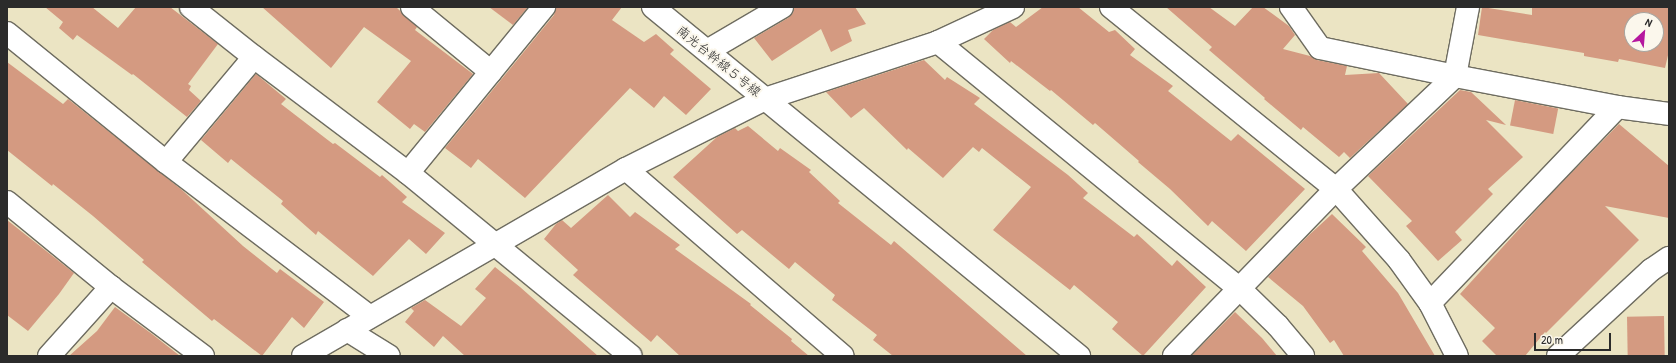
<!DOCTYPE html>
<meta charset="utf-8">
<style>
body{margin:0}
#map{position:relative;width:1676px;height:363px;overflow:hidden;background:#ebe4c3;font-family:"Patrick Hand","Klee One",sans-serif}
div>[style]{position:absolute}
.building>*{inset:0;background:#d49a81;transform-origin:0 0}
.roads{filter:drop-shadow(1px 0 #6e6c60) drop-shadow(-1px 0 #6e6c60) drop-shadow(0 1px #6e6c60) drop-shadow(0 -1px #6e6c60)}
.minor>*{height:22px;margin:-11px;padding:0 11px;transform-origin:11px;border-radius:11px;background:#fff}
span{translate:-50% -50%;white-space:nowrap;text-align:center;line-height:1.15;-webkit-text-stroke:4px #fbf7ec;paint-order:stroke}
.street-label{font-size:13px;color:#2b2b2b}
.frame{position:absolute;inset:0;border:8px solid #2b2b2b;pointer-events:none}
.north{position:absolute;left:1624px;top:12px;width:40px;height:40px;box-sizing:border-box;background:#fbf7ec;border:1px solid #a8a59f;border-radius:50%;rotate:26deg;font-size:11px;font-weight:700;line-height:16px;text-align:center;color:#2b2b2b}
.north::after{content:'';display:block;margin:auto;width:14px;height:18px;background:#b5179e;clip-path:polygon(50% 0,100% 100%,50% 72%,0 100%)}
.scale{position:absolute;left:1534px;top:333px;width:77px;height:18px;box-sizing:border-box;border:2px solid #2b2b2b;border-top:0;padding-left:5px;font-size:12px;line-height:14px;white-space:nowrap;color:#2b2b2b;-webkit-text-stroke:3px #fbf7ec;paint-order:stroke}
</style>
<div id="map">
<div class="building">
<div style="clip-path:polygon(45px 7px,92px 7px,118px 28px,136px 7px,170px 7px,218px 44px,188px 84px,191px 86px,189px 90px,201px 101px,187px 117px,133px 74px,132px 75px,77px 35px,73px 40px,59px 28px,63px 22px)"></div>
<div style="clip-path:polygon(262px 7px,396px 7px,417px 27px,415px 30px,473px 74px,425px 132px,414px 124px,410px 129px,377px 102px,411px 61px,364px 27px,331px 68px)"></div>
<div style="clip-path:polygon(489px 7px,528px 7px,513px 25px)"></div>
<div style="clip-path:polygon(556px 7px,622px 7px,612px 20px,644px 42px,656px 34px,674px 50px,670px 54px,711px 89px,686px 115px,664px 96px,654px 108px,630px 88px,525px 198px,478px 159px,471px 168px,445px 148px,554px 15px)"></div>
<div style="clip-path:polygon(794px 7px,855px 7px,866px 24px,848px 30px,852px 41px,831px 52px,821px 29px,772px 61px,754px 38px,788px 18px,793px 13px)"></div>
<div style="clip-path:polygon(1043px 7px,1078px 7px,1109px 32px,1115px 30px,1135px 49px,1130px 55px,1173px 86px,1168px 91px,1231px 141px,1238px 134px,1305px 189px,1246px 251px,1212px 221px,1208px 226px,1170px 189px,1138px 162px,1139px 161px,1095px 123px,1093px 125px,1051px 90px,1050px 91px,1011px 61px,1010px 63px,984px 39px,993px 30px,1010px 22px,1016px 27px)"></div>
<div style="clip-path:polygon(1166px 7px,1209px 7px,1235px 26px,1253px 7px,1263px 7px,1289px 26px,1295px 35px,1283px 49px,1310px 56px,1317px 60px,1347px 66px,1345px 75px,1379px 73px,1408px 104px,1350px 158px,1344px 152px,1339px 157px,1303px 127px,1301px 130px,1264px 99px,1265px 98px,1209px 50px,1212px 47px)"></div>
<div style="clip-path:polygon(evenodd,1482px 7px,1532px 15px,1532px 7px,1669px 7px,1669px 51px,1665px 68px,1619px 59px,1618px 62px,1584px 56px,1584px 53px,1478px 35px,1482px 7px,1632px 20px,1656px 20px,1656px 44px,1632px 44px,1632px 20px)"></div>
<div style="clip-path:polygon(924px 60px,945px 80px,947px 77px,980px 98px,974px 104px,1068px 175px,1088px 193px,1083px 198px,1134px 237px,1137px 234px,1172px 266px,1177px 260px,1206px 287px,1143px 356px,1112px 329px,1118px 322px,1074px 285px,1070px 290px,993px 230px,1031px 187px,982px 148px,979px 152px,973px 147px,943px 178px,908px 148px,907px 150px,864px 108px,851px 118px,826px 92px)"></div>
<div style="clip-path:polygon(7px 62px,63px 104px,68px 99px,182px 190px,243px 246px,277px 273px,280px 269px,324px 302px,304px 328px,292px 317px,262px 356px,214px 319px,212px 321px,142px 262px,144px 260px,93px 216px,53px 184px,52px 186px,7px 150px)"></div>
<div style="clip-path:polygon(256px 74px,286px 99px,281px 104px,333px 144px,335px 143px,380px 177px,382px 175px,407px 197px,402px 202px,445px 233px,426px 254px,409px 239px,373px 276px,318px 231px,316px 235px,281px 204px,283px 201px,231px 159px,228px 163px,201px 140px)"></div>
<div style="clip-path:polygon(1460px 90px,1471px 92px,1506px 125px,1486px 120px,1523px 157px,1488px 189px,1493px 194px,1455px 232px,1462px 240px,1438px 261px,1406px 226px,1412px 221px,1368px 176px)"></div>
<div style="left:1515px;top:100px;width:44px;height:26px;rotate:11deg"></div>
<div style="clip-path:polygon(1619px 124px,1669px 166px,1669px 218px,1605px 206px,1639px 240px,1546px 333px,1545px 332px,1525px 356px,1497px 356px,1482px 341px,1495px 328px,1460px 294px,1550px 195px)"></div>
<div style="clip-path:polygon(748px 126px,778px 151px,780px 148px,811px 170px,809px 172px,840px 201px,838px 203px,891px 245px,894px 241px,1027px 356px,893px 356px,873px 340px,877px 335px,832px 300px,835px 295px,795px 262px,789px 269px,742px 230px,737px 234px,673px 177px,717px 137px,735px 128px,738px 131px)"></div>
<div style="clip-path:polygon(608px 195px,630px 217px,635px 212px,680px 245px,675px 249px,751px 304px,750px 305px,792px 339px,791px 341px,809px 356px,680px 356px,657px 335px,651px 342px,573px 275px,578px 270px,544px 239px,556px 224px,562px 220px,571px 228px)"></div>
<div style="clip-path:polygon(1332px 214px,1366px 247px,1362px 251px,1398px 293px,1435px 356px,1344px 356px,1334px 340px,1330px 343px,1303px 306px,1268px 277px,1308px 236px)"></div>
<div style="clip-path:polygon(7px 220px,74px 273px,59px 294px,28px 331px,7px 315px)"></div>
<div style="clip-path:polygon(495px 267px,520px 287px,598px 356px,465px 356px,443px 336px,434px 347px,405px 322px,414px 311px,411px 308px,425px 300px,461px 326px,486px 298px,475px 289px)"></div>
<div style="clip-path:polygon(115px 307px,152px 334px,180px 356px,69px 356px,97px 331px)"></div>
<div style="clip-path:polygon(1235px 312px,1262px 338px,1277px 356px,1191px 356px)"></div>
<div style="left:1664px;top:316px;width:40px;height:37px;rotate:89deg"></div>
</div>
<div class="roads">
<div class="minor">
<div style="left:191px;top:7px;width:80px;rotate:38.4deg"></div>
<div style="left:254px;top:57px;width:193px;rotate:37deg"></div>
<div style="left:408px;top:173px;width:288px;rotate:39.4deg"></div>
<div style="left:412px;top:7px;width:102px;rotate:39.4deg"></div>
<div style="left:653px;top:7px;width:551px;rotate:39.33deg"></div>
<div style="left:1111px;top:7px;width:289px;rotate:39deg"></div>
<div style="left:1336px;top:189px;width:95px;rotate:48.4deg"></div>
<div style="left:1399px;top:260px;width:53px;rotate:54.2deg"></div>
<div style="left:1430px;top:303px;width:59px;rotate:63deg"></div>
<div style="left:1291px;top:7px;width:50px;rotate:54.7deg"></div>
<div style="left:1320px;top:48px;width:138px;rotate:11.7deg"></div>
<div style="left:1455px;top:76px;width:165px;rotate:10.8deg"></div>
<div style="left:1617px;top:107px;width:52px;rotate:7.7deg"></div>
<div style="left:7px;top:33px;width:205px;rotate:39.1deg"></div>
<div style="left:166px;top:162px;width:255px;rotate:37.2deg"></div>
<div style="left:938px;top:42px;width:389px;rotate:39.3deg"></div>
<div style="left:1239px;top:288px;width:54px;rotate:44.3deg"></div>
<div style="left:1278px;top:326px;width:39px;rotate:50deg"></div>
<div style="left:707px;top:51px;width:87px;rotate:-30.4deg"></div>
<div style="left:166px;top:162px;width:137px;rotate:-50deg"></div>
<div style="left:626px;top:169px;width:286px;rotate:40.8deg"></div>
<div style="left:408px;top:173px;width:215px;rotate:-50.7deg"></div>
<div style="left:7px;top:202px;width:134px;rotate:39.3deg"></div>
<div style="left:111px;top:287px;width:115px;rotate:36.9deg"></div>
<div style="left:1430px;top:303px;width:271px;rotate:-46.3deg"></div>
<div style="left:347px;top:330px;width:49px;rotate:31.8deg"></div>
<div style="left:49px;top:356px;width:93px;rotate:-48.1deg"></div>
<div style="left:303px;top:356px;width:373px;rotate:-30.1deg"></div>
<div style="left:626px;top:169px;width:156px;rotate:-26.7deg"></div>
<div style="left:765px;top:99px;width:182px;rotate:-18.2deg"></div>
<div style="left:938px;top:42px;width:83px;rotate:-25deg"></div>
<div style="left:1174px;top:356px;width:233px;rotate:-45.9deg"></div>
<div style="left:1336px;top:189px;width:164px;rotate:-43.5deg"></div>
<div style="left:1455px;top:76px;width:70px;rotate:-79.3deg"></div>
<div style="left:1558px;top:356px;width:127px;rotate:-42.8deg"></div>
<div style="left:1651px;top:270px;width:22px;rotate:-34deg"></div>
</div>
</div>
<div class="street-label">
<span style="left:719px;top:61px;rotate:39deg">南光台幹線５号線</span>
</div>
<div class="frame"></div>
<div class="north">N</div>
<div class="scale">20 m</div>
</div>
